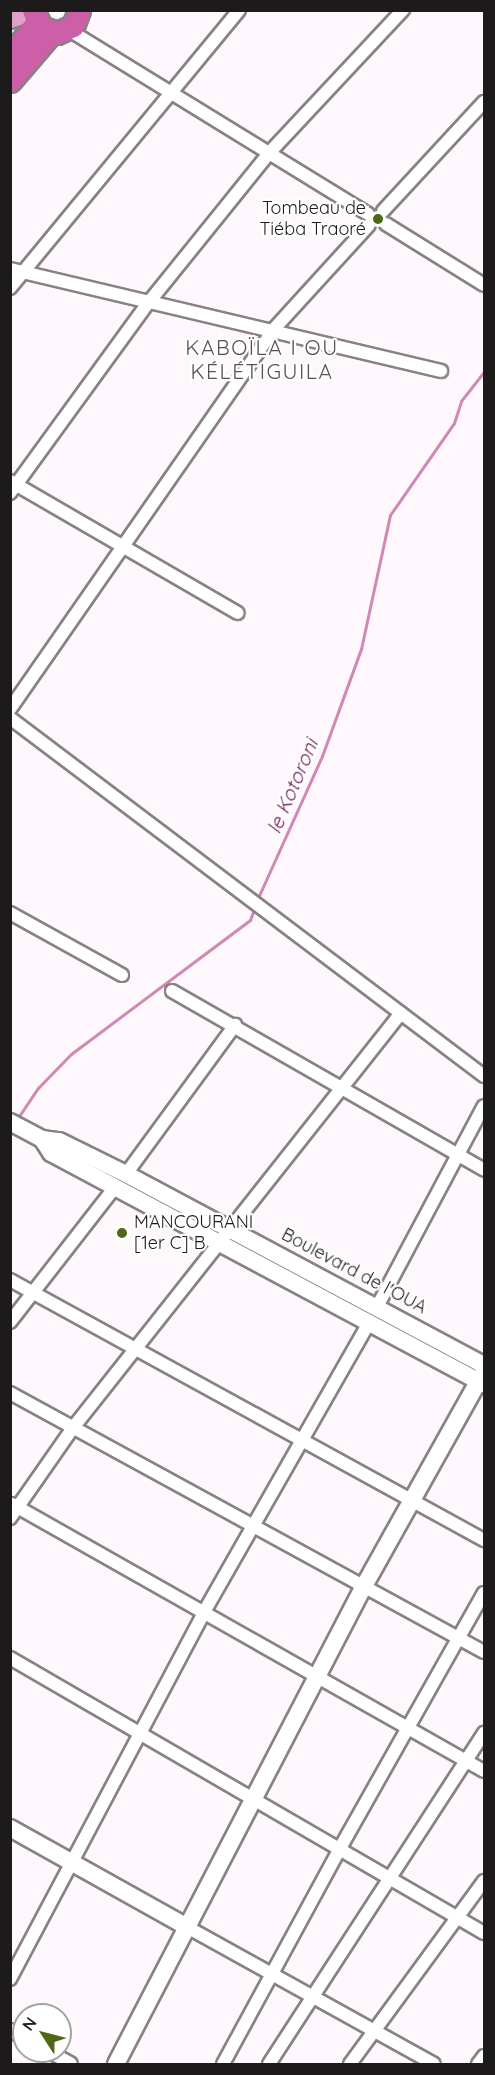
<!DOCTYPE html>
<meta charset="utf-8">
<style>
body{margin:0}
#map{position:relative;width:495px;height:2075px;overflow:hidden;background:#fef7fb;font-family:Quicksand,sans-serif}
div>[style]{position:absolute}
.stream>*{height:3px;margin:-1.5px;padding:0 1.5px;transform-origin:1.5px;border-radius:1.5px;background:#d088b4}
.roads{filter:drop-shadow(2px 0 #898185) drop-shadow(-2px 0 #898185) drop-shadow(0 2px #898185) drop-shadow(0 -2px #898185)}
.street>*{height:12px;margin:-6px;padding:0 6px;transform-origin:6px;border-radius:6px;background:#fff}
.secondary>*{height:16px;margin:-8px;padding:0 8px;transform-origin:8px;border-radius:8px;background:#fff}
.primary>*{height:18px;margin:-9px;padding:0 9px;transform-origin:9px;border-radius:9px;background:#e19fcb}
.highway>*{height:21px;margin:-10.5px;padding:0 10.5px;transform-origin:10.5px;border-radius:10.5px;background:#cd5fa8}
.dots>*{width:16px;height:16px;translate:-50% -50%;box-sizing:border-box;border:3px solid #fff;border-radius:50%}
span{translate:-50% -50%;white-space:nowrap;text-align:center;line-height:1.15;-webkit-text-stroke:4.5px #fff;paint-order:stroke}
.poi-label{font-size:18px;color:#1d1a1c}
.right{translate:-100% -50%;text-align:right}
.left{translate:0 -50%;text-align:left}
.street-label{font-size:18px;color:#1d1a1c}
.water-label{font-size:20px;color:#77235d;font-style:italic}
.quarter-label{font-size:21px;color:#585155;letter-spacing:1.5px}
.frame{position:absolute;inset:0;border:12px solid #1d1a1c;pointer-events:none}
.north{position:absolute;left:12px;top:2003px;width:60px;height:60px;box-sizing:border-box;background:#fff;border:2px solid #a5a3a4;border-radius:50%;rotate:306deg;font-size:16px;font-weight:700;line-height:24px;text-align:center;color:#1d1a1c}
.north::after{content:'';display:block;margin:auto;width:21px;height:27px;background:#4f6716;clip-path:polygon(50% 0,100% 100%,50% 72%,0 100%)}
</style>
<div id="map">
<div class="stream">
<div style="left:257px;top:900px;width:158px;rotate:-65.7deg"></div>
<div style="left:322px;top:756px;width:114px;rotate:-70deg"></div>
<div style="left:361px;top:649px;width:137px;rotate:-77.8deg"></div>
<div style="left:390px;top:515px;width:112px;rotate:-55.2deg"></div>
<div style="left:454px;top:423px;width:23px;rotate:-72deg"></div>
<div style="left:461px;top:401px;width:37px;rotate:-52deg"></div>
<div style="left:17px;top:1119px;width:37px;rotate:-56deg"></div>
<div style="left:38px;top:1088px;width:47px;rotate:-45.9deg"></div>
<div style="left:71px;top:1054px;width:224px;rotate:-36.8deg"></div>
<div style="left:250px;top:920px;width:15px;rotate:-70deg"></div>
</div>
<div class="roads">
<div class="street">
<div style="left:69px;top:30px;width:351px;rotate:31.6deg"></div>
<div style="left:383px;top:211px;width:149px;rotate:-47.2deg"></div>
<div style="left:386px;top:224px;width:115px;rotate:31.9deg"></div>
<div style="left:10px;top:269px;width:443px;rotate:13.3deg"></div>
<div style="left:10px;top:288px;width:360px;rotate:-50.5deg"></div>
<div style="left:10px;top:481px;width:263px;rotate:30.1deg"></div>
<div style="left:10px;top:493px;width:236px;rotate:-54deg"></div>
<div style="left:149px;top:302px;width:193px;rotate:-51.1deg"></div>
<div style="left:270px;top:152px;width:195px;rotate:-46.9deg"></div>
<div style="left:10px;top:709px;width:461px;rotate:-55.2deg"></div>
<div style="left:273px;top:330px;width:142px;rotate:-47.6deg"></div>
<div style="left:10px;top:718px;width:594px;rotate:37.06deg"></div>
<div style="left:10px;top:913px;width:128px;rotate:29deg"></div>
<div style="left:172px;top:991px;width:360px;rotate:29.8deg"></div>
<div style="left:126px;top:1174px;width:185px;rotate:-53.8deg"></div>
<div style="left:10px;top:1280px;width:541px;rotate:28.75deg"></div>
<div style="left:378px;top:1305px;width:225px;rotate:-62deg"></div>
<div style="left:10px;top:1322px;width:172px;rotate:-52.1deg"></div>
<div style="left:10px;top:1393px;width:540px;rotate:28.65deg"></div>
<div style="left:12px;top:1504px;width:542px;rotate:29.5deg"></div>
<div style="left:10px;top:1518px;width:108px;rotate:-55.1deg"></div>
<div style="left:72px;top:1429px;width:530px;rotate:-51.66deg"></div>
<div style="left:10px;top:1658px;width:548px;rotate:30.12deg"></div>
<div style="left:187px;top:1927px;width:282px;rotate:29deg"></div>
<div style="left:10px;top:1979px;width:415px;rotate:-62.1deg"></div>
<div style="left:204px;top:1612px;width:333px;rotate:-60.3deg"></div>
<div style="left:10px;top:2030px;width:16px;rotate:30deg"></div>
<div style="left:48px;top:2051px;width:26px;rotate:29deg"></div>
<div style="left:223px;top:2064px;width:243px;rotate:-61.5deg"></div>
<div style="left:339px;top:1850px;width:295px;rotate:-60.6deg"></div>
<div style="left:269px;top:2064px;width:395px;rotate:-57deg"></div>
<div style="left:350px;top:2064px;width:227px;rotate:-53.8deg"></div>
<div style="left:478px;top:2064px;width:10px;rotate:-53deg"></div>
</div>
<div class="secondary">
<div style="left:10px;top:1122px;width:36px;rotate:28deg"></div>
<div style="left:42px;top:1139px;width:17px;rotate:57deg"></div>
<div style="left:51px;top:1153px;width:491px;rotate:28.1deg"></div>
<div style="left:42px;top:1139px;width:17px;rotate:7deg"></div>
<div style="left:59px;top:1141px;width:75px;rotate:26.2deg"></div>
<div style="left:126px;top:1174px;width:406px;rotate:28.1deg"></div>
<div style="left:10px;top:1828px;width:203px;rotate:29.2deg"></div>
<div style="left:116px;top:2064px;width:539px;rotate:-62.58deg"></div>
<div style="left:364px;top:1586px;width:246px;rotate:-60.8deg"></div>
</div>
<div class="primary">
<div style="left:10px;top:19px;width:24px;rotate:-19deg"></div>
</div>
<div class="highway">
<div style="left:33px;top:10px;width:19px;rotate:65deg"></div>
<div style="left:41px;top:27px;width:17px;rotate:21deg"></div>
<div style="left:57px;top:33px;width:17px;rotate:-24deg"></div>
<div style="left:73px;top:26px;width:17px;rotate:-69deg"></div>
<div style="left:10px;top:56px;width:43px;rotate:-51.5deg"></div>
<div style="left:10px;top:81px;width:63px;rotate:-49.5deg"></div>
</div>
</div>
<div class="dots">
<div style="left:378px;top:219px;background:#4f6716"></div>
<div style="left:122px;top:1233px;background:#4f6716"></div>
</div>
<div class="poi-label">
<span class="right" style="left:366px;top:219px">Tombeau de<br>Tiéba Traoré</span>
<span class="left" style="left:134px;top:1233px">MANCOURANI<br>[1er C] B</span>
</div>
<div class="street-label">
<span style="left:354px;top:1271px;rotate:28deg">Boulevard de l'OUA</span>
</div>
<div class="water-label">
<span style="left:292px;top:786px;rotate:-67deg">le Kotoroni</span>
</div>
<div class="quarter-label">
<span style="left:262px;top:359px">KABOÏLA I OU<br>KÉLÉTIGUILA</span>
</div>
<div class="frame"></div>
<div class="north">N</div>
</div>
